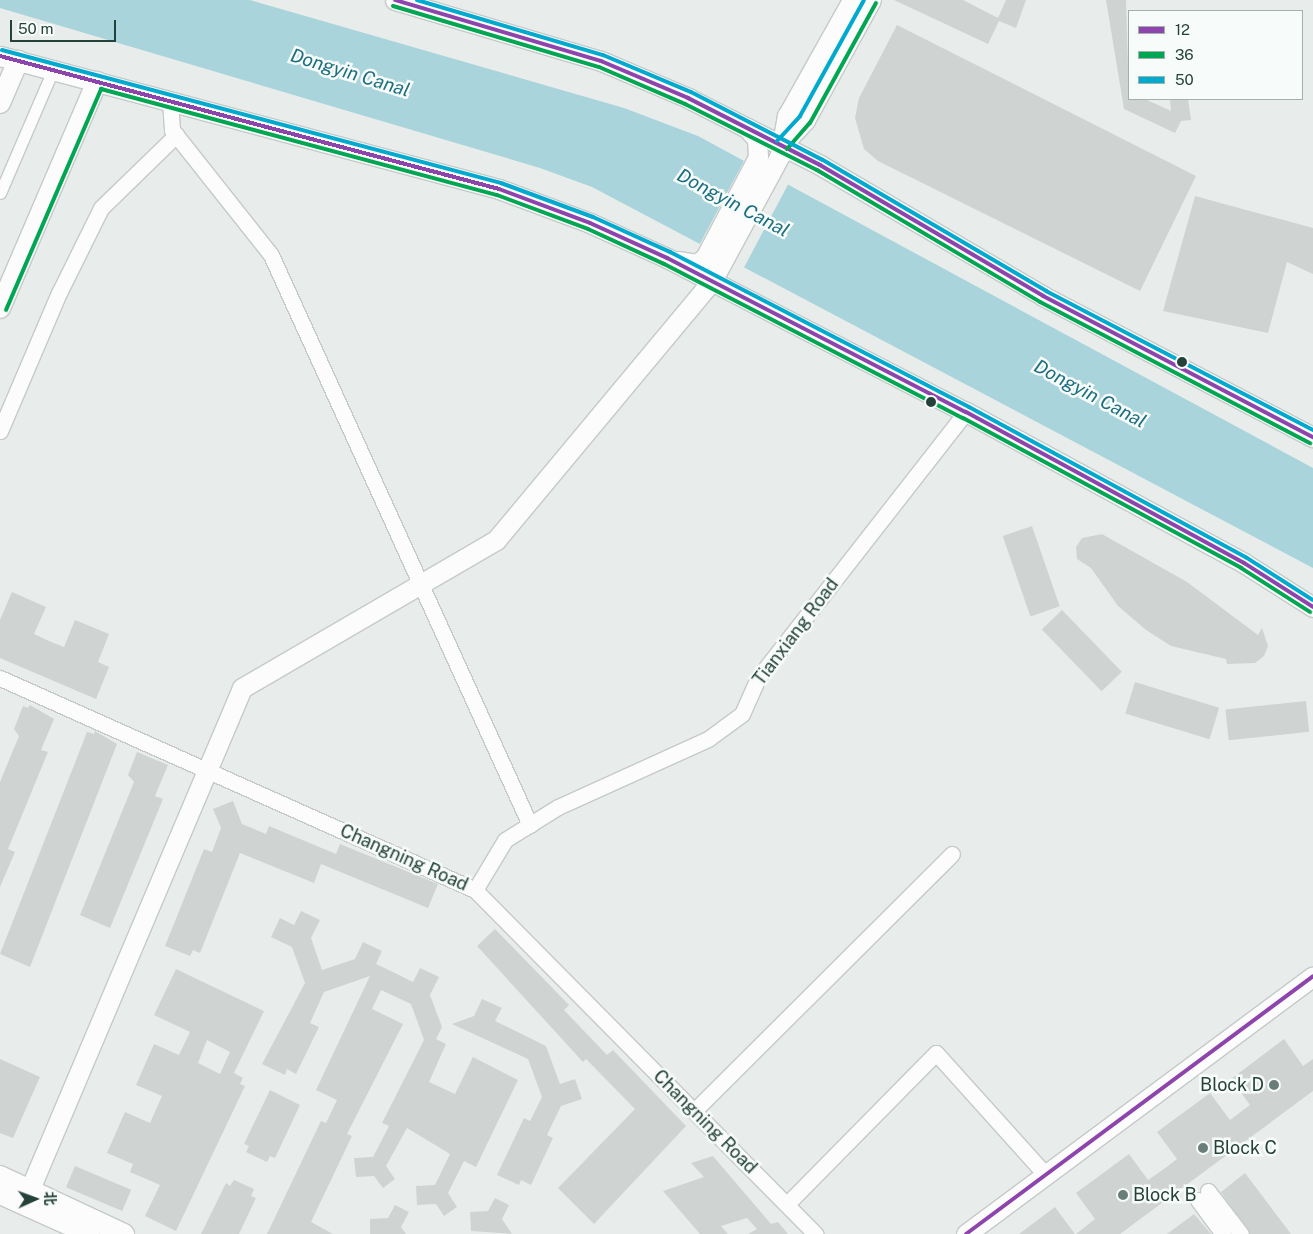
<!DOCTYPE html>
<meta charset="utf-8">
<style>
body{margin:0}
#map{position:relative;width:1313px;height:1234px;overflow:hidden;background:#e8edeb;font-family:"Public Sans","Noto Sans SC",sans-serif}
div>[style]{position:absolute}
.water>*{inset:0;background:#a9d4db}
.pier>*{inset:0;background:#e8edeb;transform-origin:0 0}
.building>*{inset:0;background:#cfd4d2;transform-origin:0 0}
.roads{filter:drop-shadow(1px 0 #c5cac8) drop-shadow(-1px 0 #c5cac8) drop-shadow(0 1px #c5cac8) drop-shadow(0 -1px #c5cac8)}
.pedestrian>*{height:11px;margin:-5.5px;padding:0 5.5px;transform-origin:5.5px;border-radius:5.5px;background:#fcfcfc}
.minor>*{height:15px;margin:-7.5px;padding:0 7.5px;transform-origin:7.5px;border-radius:7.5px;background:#fcfcfc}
.tertiary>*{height:19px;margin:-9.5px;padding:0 9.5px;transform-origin:9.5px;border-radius:9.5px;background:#fcfcfc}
.secondary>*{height:20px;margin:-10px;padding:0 10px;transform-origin:10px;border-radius:10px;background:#fcfcfc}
.bus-1>*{height:4px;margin:-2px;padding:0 2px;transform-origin:2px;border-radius:2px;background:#8e44ad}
.bus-2>*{height:4px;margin:-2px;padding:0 2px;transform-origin:2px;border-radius:2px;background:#00a651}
.bus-3>*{height:4px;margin:-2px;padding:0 2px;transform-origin:2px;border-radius:2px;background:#00a9ce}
.dots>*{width:14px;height:14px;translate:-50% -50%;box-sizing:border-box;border:2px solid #f7fbf9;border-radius:50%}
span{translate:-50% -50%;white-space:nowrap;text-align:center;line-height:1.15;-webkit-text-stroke:5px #f7fbf9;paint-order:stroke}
.street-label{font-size:18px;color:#24423a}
.poi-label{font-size:18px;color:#24423a}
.right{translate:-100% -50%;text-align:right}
.left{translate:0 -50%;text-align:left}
.water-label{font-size:19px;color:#1c6f80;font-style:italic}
.legend{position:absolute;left:1128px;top:10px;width:175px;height:90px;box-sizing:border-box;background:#f7fbf9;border:1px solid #a3b1ad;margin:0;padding:6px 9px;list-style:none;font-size:15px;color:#24423a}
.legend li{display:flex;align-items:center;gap:10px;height:25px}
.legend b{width:25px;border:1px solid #a3b1ad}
.north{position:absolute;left:10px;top:1174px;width:50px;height:50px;-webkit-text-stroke:4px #f7fbf9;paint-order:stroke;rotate:88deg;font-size:14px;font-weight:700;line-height:20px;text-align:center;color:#24423a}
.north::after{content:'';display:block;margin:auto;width:18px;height:22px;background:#24423a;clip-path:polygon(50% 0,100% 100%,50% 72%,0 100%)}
.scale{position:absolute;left:10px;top:20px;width:106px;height:22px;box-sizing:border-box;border:2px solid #24423a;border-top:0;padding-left:6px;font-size:15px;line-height:18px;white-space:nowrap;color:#24423a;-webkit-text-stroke:4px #f7fbf9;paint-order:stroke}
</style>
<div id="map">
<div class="water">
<div style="clip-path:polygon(0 0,250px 0,624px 108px,698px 136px,1313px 468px,1313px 568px,592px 187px,540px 168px,0 8px)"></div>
</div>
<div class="pier">
<div style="left:745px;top:159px;width:50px;height:99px;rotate:28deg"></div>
</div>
<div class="building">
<div style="clip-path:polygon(894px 0,963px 0,998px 18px,1006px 0,1026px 0,1016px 28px,999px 21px,988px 44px)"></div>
<div style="clip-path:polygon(1106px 0,1126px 0,1129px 99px,1145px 99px,1171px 111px,1170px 99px,1188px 99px,1191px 120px,1181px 121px,1175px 133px,1124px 109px)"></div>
<div style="clip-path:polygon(897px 25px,1196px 176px,1140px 291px,878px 161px,864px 149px,855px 118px,859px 98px)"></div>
<div style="clip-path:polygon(1195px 196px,1313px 228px,1313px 274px,1287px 262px,1268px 333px,1163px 311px)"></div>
<div style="left:1032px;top:526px;width:85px;height:31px;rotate:71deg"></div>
<div style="clip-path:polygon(1102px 534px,1187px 582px,1258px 635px,1262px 628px,1268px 646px,1264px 656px,1255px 663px,1227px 664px,1226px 659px,1171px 646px,1146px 630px,1118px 606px,1091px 568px,1077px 559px,1076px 547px,1082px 538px)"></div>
<div style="clip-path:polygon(12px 592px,46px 607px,34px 634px,49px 641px,64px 647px,75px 620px,109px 634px,98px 662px,109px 667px,96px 699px,0 658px,0 620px)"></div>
<div style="left:1062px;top:610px;width:86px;height:28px;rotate:46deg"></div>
<div style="left:1135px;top:682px;width:88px;height:33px;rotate:17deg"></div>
<div style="left:1306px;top:701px;width:31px;height:81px;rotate:84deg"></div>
<div style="clip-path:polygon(30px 705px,54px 719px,41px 750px,48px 752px,8px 849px,15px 852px,0 887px,0 782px,19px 736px,14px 729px,23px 706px,28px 708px)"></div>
<div style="clip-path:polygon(95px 731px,117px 744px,30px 967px,0 954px,87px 732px,94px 734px)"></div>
<div style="clip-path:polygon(137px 752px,168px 765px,155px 796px,163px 799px,110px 928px,80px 915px,134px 782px,128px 775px)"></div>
<div style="clip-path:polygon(233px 801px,242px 824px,266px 834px,269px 826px,336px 854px,340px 844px,438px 884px,428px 908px,321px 864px,314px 883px,240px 853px,200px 953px,193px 950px,190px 956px,165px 946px,204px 849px,212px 852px,221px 828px,213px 809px)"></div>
<div style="clip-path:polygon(301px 911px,320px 920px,311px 938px,322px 970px,355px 959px,363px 942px,382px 951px,376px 964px,399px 975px,413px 982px,420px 968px,439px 977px,430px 995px,442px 1027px,436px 1039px,446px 1044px,429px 1082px,455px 1094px,473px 1057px,518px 1080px,476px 1167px,464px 1161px,448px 1193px,457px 1207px,444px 1216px,436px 1204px,417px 1205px,416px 1186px,435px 1185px,450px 1154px,407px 1128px,386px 1166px,395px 1179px,383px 1188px,374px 1176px,356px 1177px,354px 1158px,373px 1157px,389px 1126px,382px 1123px,424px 1040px,411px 1004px,381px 990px,372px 1009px,403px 1024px,347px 1134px,352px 1136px,311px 1222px,333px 1234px,267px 1234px,321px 1121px,326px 1123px,337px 1100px,316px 1090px,370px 976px,324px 992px,310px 1023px,319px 1027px,296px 1074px,287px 1069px,285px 1075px,262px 1064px,305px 983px,292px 947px,271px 937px,280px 918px,294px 925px)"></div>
<div style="clip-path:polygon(495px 929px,569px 1005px,564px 1010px,607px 1055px,613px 1050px,686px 1126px,594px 1224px,558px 1188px,635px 1109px,586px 1059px,583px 1062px,477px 946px)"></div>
<div style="clip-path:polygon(evenodd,176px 969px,264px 1011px,234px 1073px,243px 1078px,240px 1084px,245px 1086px,176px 1231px,145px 1216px,160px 1185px,130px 1172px,133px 1164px,107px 1153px,125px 1112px,150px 1123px,162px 1096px,136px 1085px,154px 1044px,179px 1055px,190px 1032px,154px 1015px,176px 969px,207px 1040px,230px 1052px,220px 1074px,198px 1063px,207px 1040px)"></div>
<div style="clip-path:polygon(482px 999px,502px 1008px,495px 1021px,546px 1046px,560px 1084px,575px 1079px,582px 1099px,561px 1106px,547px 1135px,553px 1138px,531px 1185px,521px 1180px,519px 1185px,497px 1175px,524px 1118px,530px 1121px,542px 1097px,528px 1059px,452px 1024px,474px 1016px)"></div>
<div style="clip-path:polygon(1284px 1039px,1303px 1066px,1313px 1059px,1313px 1091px,1120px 1234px,1076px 1234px,1095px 1219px,1076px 1193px,1129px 1154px,1148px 1180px,1164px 1169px,1177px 1159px,1157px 1132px,1210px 1093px,1230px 1120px,1250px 1105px,1231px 1079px)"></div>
<div style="clip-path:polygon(0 1059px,40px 1077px,13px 1138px,0 1133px)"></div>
<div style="clip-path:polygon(270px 1090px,300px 1105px,275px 1158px,270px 1156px,267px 1162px,246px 1152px,249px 1146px,244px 1144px)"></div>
<div style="clip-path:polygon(713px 1156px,771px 1224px,778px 1222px,788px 1234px,748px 1234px,757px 1229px,747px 1218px,721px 1226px,728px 1234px,700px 1234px,663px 1191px,704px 1177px,691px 1163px)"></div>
<div style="left:75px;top:1166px;width:61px;height:23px;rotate:23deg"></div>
<div style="clip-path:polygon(1245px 1173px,1291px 1234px,1250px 1234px,1221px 1192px)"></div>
<div style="clip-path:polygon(234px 1180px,254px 1189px,251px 1196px,256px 1198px,239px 1234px,201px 1234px,226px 1183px,230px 1186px)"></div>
<div style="clip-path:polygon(495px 1198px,509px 1205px,502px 1219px,512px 1234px,471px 1231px,470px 1212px,488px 1211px)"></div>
<div style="clip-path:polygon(395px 1205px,409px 1212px,401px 1227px,406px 1234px,370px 1234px,370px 1219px,388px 1218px)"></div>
<div style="clip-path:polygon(1055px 1207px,1075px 1234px,1019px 1234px)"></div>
<div style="clip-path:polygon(1194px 1214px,1211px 1234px,1167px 1234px)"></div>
</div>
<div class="roads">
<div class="pedestrian">
<div style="left:0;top:193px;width:134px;rotate:-66.7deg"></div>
</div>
<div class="minor">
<div style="left:170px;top:101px;width:29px;rotate:86deg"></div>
<div style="left:172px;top:130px;width:159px;rotate:51.6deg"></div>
<div style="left:271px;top:255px;width:626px;rotate:65.56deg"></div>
<div style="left:0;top:431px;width:150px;rotate:-66.9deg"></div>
<div style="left:59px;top:293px;width:95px;rotate:-63.7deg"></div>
<div style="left:101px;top:208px;width:105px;rotate:-44.2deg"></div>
<div style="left:0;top:678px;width:520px;rotate:24.05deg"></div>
<div style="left:475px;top:890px;width:484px;rotate:45.3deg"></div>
<div style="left:475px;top:890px;width:58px;rotate:-59deg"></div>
<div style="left:505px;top:840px;width:62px;rotate:-31.9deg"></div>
<div style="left:558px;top:807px;width:165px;rotate:-24.4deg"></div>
<div style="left:708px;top:739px;width:42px;rotate:-36.3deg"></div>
<div style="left:742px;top:714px;width:39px;rotate:-66deg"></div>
<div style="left:758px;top:678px;width:338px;rotate:-52deg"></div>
<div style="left:694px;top:1111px;width:364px;rotate:-44.9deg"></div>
<div style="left:1208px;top:1191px;width:54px;rotate:52.5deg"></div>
<div style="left:1198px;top:1200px;width:42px;rotate:53.7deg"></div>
<div style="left:787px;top:1204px;width:212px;rotate:-45.4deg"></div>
<div style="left:936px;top:1053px;width:164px;rotate:48deg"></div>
</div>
<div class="tertiary">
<div style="left:395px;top:0;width:215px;rotate:16.5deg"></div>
<div style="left:601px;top:61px;width:95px;rotate:23deg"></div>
<div style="left:688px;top:98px;width:148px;rotate:26.9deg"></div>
<div style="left:820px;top:165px;width:259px;rotate:30.4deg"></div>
<div style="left:1043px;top:296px;width:305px;rotate:27.6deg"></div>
<div style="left:0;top:56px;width:516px;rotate:14.92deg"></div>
<div style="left:499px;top:189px;width:97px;rotate:20.5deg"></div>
<div style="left:590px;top:223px;width:85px;rotate:24.4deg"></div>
<div style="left:667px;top:258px;width:336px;rotate:27.3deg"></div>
<div style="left:966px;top:412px;width:316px;rotate:28.5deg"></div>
<div style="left:1244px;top:563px;width:82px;rotate:32.5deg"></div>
<div style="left:782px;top:145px;width:34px;rotate:-47deg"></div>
<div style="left:805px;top:120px;width:137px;rotate:-61.2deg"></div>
<div style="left:678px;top:261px;width:18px;rotate:9deg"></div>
<div style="left:696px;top:264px;width:11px;rotate:-34deg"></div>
<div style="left:705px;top:258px;width:114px;rotate:-62.3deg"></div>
<div style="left:758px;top:157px;width:18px;rotate:-93deg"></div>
<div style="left:757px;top:139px;width:15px;rotate:-132deg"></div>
<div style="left:24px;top:1203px;width:559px;rotate:-67.06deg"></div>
<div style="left:242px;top:688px;width:294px;rotate:-30.2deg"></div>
<div style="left:496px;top:540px;width:337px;rotate:-50.2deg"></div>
<div style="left:712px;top:281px;width:143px;rotate:-61.6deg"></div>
<div style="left:780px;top:155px;width:40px;rotate:-80deg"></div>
<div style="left:787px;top:116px;width:133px;rotate:-60.7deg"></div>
<div style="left:966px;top:1234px;width:432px;rotate:-36.6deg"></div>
</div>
<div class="secondary">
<div style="left:0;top:103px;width:46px;rotate:-66.8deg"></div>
<div style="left:0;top:308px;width:246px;rotate:-66.8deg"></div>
<div style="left:0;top:1176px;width:137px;rotate:25.1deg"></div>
<div style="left:0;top:1194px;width:98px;rotate:24.2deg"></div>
</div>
</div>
<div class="bus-1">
<div style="left:395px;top:0;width:215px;rotate:16.5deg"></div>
<div style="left:601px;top:61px;width:95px;rotate:23deg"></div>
<div style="left:688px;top:98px;width:148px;rotate:26.9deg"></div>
<div style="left:820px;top:165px;width:259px;rotate:30.4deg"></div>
<div style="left:1043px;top:296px;width:305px;rotate:27.6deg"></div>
<div style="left:0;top:56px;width:516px;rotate:14.92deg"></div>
<div style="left:499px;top:189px;width:97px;rotate:20.5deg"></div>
<div style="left:590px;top:223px;width:85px;rotate:24.4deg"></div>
<div style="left:667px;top:258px;width:336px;rotate:27.3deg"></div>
<div style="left:966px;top:412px;width:316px;rotate:28.5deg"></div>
<div style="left:1244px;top:563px;width:82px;rotate:32.5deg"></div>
<div style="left:966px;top:1234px;width:432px;rotate:-36.6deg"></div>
</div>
<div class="bus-2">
<div style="left:393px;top:6px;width:215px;rotate:16.5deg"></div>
<div style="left:599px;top:67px;width:94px;rotate:23.3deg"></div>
<div style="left:685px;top:104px;width:148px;rotate:26.6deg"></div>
<div style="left:817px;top:170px;width:259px;rotate:30.6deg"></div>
<div style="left:1040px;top:302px;width:305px;rotate:27.6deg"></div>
<div style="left:787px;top:149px;width:35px;rotate:-49deg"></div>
<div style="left:810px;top:123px;width:137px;rotate:-61.2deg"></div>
<div style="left:6px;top:310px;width:241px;rotate:-66.7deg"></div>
<div style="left:101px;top:89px;width:410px;rotate:15deg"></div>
<div style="left:497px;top:195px;width:97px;rotate:20.5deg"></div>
<div style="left:588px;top:229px;width:84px;rotate:24.7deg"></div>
<div style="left:664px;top:264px;width:336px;rotate:27.3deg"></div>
<div style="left:963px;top:418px;width:316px;rotate:28.3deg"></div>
<div style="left:1241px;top:568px;width:82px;rotate:32.5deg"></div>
</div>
<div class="bus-3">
<div style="left:417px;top:0;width:194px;rotate:16.5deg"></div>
<div style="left:603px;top:55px;width:95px;rotate:22.8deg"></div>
<div style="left:691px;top:92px;width:148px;rotate:27.3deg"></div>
<div style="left:823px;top:160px;width:259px;rotate:30.4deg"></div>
<div style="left:1046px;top:291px;width:301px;rotate:27.5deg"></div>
<div style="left:2px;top:50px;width:516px;rotate:14.92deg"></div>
<div style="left:501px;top:183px;width:98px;rotate:20.3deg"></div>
<div style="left:593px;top:217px;width:85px;rotate:24.4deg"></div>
<div style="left:670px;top:252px;width:337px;rotate:27.4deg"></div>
<div style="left:969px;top:407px;width:316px;rotate:28.5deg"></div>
<div style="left:1247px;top:558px;width:78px;rotate:32.5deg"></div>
<div style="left:777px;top:141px;width:34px;rotate:-47deg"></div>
<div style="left:800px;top:116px;width:132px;rotate:-61.1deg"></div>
</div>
<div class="dots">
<div style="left:1182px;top:362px;background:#24423a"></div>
<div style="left:931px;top:402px;background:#24423a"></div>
<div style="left:1274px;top:1085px;background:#697e78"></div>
<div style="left:1203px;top:1148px;background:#697e78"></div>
<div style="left:1123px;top:1195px;background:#697e78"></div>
</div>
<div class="street-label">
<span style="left:796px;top:632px;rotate:-53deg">Tianxiang Road</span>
<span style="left:404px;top:858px;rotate:24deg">Changning Road</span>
<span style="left:705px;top:1122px;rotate:45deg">Changning Road</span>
</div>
<div class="poi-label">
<span class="right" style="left:1264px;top:1085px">Block D</span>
<span class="left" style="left:1213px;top:1148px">Block C</span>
<span class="left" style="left:1133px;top:1195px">Block B</span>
</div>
<div class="water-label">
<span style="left:350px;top:73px;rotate:17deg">Dongyin Canal</span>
<span style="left:733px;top:203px;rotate:28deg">Dongyin Canal</span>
<span style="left:1090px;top:394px;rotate:28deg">Dongyin Canal</span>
</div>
<ul class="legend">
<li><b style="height:6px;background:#8e44ad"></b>12</li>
<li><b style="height:6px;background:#00a651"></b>36</li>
<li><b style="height:6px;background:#00a9ce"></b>50</li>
</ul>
<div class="north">北</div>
<div class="scale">50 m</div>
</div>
